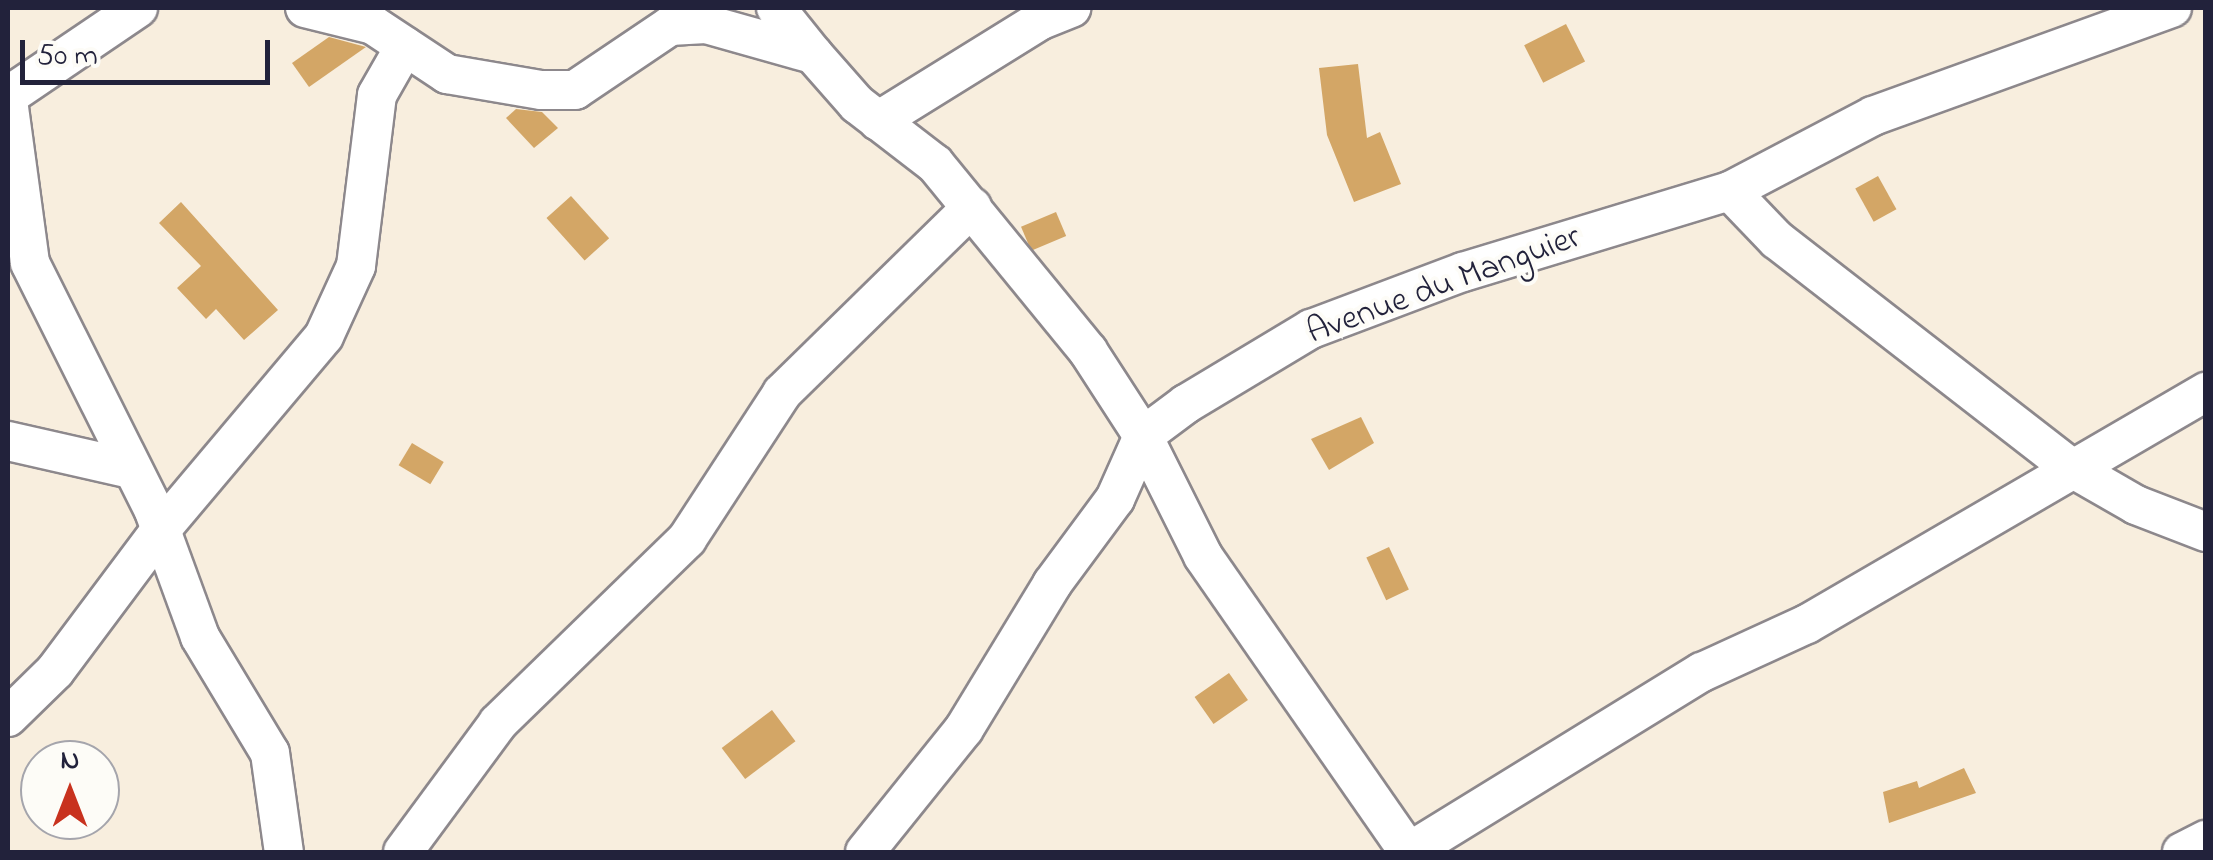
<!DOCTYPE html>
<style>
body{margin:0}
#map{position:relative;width:2213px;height:860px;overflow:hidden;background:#f8eede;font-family:"Indie Flower",sans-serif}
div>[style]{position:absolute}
.building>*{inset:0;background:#d3a666;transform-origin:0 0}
.roads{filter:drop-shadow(2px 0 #8d888c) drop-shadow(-2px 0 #8d888c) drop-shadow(0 2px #8d888c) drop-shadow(0 -2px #8d888c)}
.minor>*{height:38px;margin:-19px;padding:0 19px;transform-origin:19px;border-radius:19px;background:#fff}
span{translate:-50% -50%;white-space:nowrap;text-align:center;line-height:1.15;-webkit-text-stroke:8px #fdfcf7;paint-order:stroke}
.street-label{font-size:35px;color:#22223b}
.frame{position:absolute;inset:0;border:10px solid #22223b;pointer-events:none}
.north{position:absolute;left:20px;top:740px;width:100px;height:100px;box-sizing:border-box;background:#fdfcf7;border:2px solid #a5a5ac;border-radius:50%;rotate:0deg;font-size:28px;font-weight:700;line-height:40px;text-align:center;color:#22223b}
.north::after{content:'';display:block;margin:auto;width:35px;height:45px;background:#c8321e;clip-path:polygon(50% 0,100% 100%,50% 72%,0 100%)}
.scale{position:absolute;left:20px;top:40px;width:250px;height:45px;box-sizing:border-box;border:5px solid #22223b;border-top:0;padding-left:12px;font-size:30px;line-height:35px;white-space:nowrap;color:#22223b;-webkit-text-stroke:8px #fdfcf7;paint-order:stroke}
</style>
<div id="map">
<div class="building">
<div style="left:1566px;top:24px;width:42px;height:47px;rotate:63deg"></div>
<div style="clip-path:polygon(329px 37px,366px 47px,309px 87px,292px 63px)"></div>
<div style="clip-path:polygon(1358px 64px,1367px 138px,1380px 132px,1401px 184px,1354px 202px,1327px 135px,1319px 68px)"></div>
<div style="clip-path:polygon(516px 109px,542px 112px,558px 128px,534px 148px,506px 118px)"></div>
<div style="left:1878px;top:176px;width:38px;height:26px;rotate:61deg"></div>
<div style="left:571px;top:196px;width:57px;height:33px;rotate:48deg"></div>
<div style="clip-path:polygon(181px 202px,278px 310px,244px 340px,216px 309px,206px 319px,177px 288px,201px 266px,159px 223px)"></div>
<div style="left:1056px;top:212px;width:26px;height:38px;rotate:67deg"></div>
<div style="clip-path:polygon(1361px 417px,1374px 443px,1329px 470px,1311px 439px)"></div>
<div style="left:412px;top:443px;width:37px;height:26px;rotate:31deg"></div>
<div style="left:1389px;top:547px;width:47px;height:25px;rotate:65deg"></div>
<div style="left:1229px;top:673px;width:33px;height:42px;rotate:55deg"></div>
<div style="left:772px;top:710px;width:39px;height:63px;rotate:53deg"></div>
<div style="clip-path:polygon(1964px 768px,1976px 793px,1889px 823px,1883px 792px,1917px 781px,1919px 788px)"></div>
</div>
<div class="roads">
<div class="minor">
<div style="left:305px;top:8px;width:70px;rotate:14deg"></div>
<div style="left:373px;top:25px;width:89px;rotate:33.5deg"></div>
<div style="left:447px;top:74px;width:95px;rotate:9.7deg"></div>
<div style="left:541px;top:90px;width:34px"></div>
<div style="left:575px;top:90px;width:115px;rotate:-34deg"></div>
<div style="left:670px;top:26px;width:36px;rotate:-3deg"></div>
<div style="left:706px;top:24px;width:111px;rotate:15.7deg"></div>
<div style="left:813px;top:54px;width:67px;rotate:48.7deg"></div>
<div style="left:857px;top:104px;width:98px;rotate:37.6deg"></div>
<div style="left:935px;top:164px;width:242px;rotate:50.7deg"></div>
<div style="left:1088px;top:351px;width:101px;rotate:57.1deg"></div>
<div style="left:1143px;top:436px;width:134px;rotate:63.4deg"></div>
<div style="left:1203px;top:556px;width:361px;rotate:55.2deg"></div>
<div style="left:776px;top:8px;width:59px;rotate:51.2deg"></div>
<div style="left:8px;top:96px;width:157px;rotate:-34.1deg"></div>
<div style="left:8px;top:100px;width:164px;rotate:82.3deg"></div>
<div style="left:30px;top:263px;width:277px;rotate:63.4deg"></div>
<div style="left:154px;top:511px;width:134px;rotate:69.9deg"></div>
<div style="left:200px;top:637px;width:135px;rotate:58.9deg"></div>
<div style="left:270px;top:753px;width:100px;rotate:82deg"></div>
<div style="left:878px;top:121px;width:190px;rotate:-31.8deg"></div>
<div style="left:1039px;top:21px;width:35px;rotate:-22deg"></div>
<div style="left:1730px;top:191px;width:68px;rotate:46.2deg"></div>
<div style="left:1777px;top:240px;width:371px;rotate:37.8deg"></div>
<div style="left:2070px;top:467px;width:76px;rotate:29.9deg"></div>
<div style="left:2136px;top:505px;width:75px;rotate:21.1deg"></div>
<div style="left:8px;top:441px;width:126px;rotate:12.8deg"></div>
<div style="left:8px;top:717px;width:66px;rotate:-44.4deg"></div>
<div style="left:55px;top:671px;width:174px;rotate:-53.2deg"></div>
<div style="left:159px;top:532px;width:256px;rotate:-49.9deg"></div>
<div style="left:324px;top:336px;width:77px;rotate:-65.4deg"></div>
<div style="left:356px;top:266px;width:172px;rotate:-83deg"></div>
<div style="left:377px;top:95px;width:56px;rotate:-60.3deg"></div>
<div style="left:403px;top:852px;width:160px;rotate:-53.6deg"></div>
<div style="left:498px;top:723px;width:264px;rotate:-44.2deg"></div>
<div style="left:687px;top:539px;width:174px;rotate:-56.9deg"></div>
<div style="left:782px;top:393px;width:266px;rotate:-44.4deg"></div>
<div style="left:865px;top:852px;width:158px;rotate:-51.2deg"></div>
<div style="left:964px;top:729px;width:170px;rotate:-58.7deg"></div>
<div style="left:1052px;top:584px;width:106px;rotate:-53.5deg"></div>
<div style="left:1115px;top:499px;width:69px;rotate:-66deg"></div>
<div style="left:1143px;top:436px;width:54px;rotate:-36.7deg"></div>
<div style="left:1186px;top:404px;width:146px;rotate:-31deg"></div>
<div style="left:1311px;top:329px;width:162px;rotate:-20.6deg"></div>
<div style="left:1463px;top:272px;width:279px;rotate:-16.9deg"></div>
<div style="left:1730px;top:191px;width:161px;rotate:-27.7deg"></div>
<div style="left:1873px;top:116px;width:318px;rotate:-19.9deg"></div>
<div style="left:1409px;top:852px;width:344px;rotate:-31.6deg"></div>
<div style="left:1702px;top:672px;width:115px;rotate:-24.6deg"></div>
<div style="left:1807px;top:624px;width:462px;rotate:-30.2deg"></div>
<div style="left:2182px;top:852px;width:27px;rotate:-27deg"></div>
</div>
</div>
<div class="street-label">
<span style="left:1444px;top:286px;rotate:-20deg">Avenue du Manguier</span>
</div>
<div class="frame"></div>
<div class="north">N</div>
<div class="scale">50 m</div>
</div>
